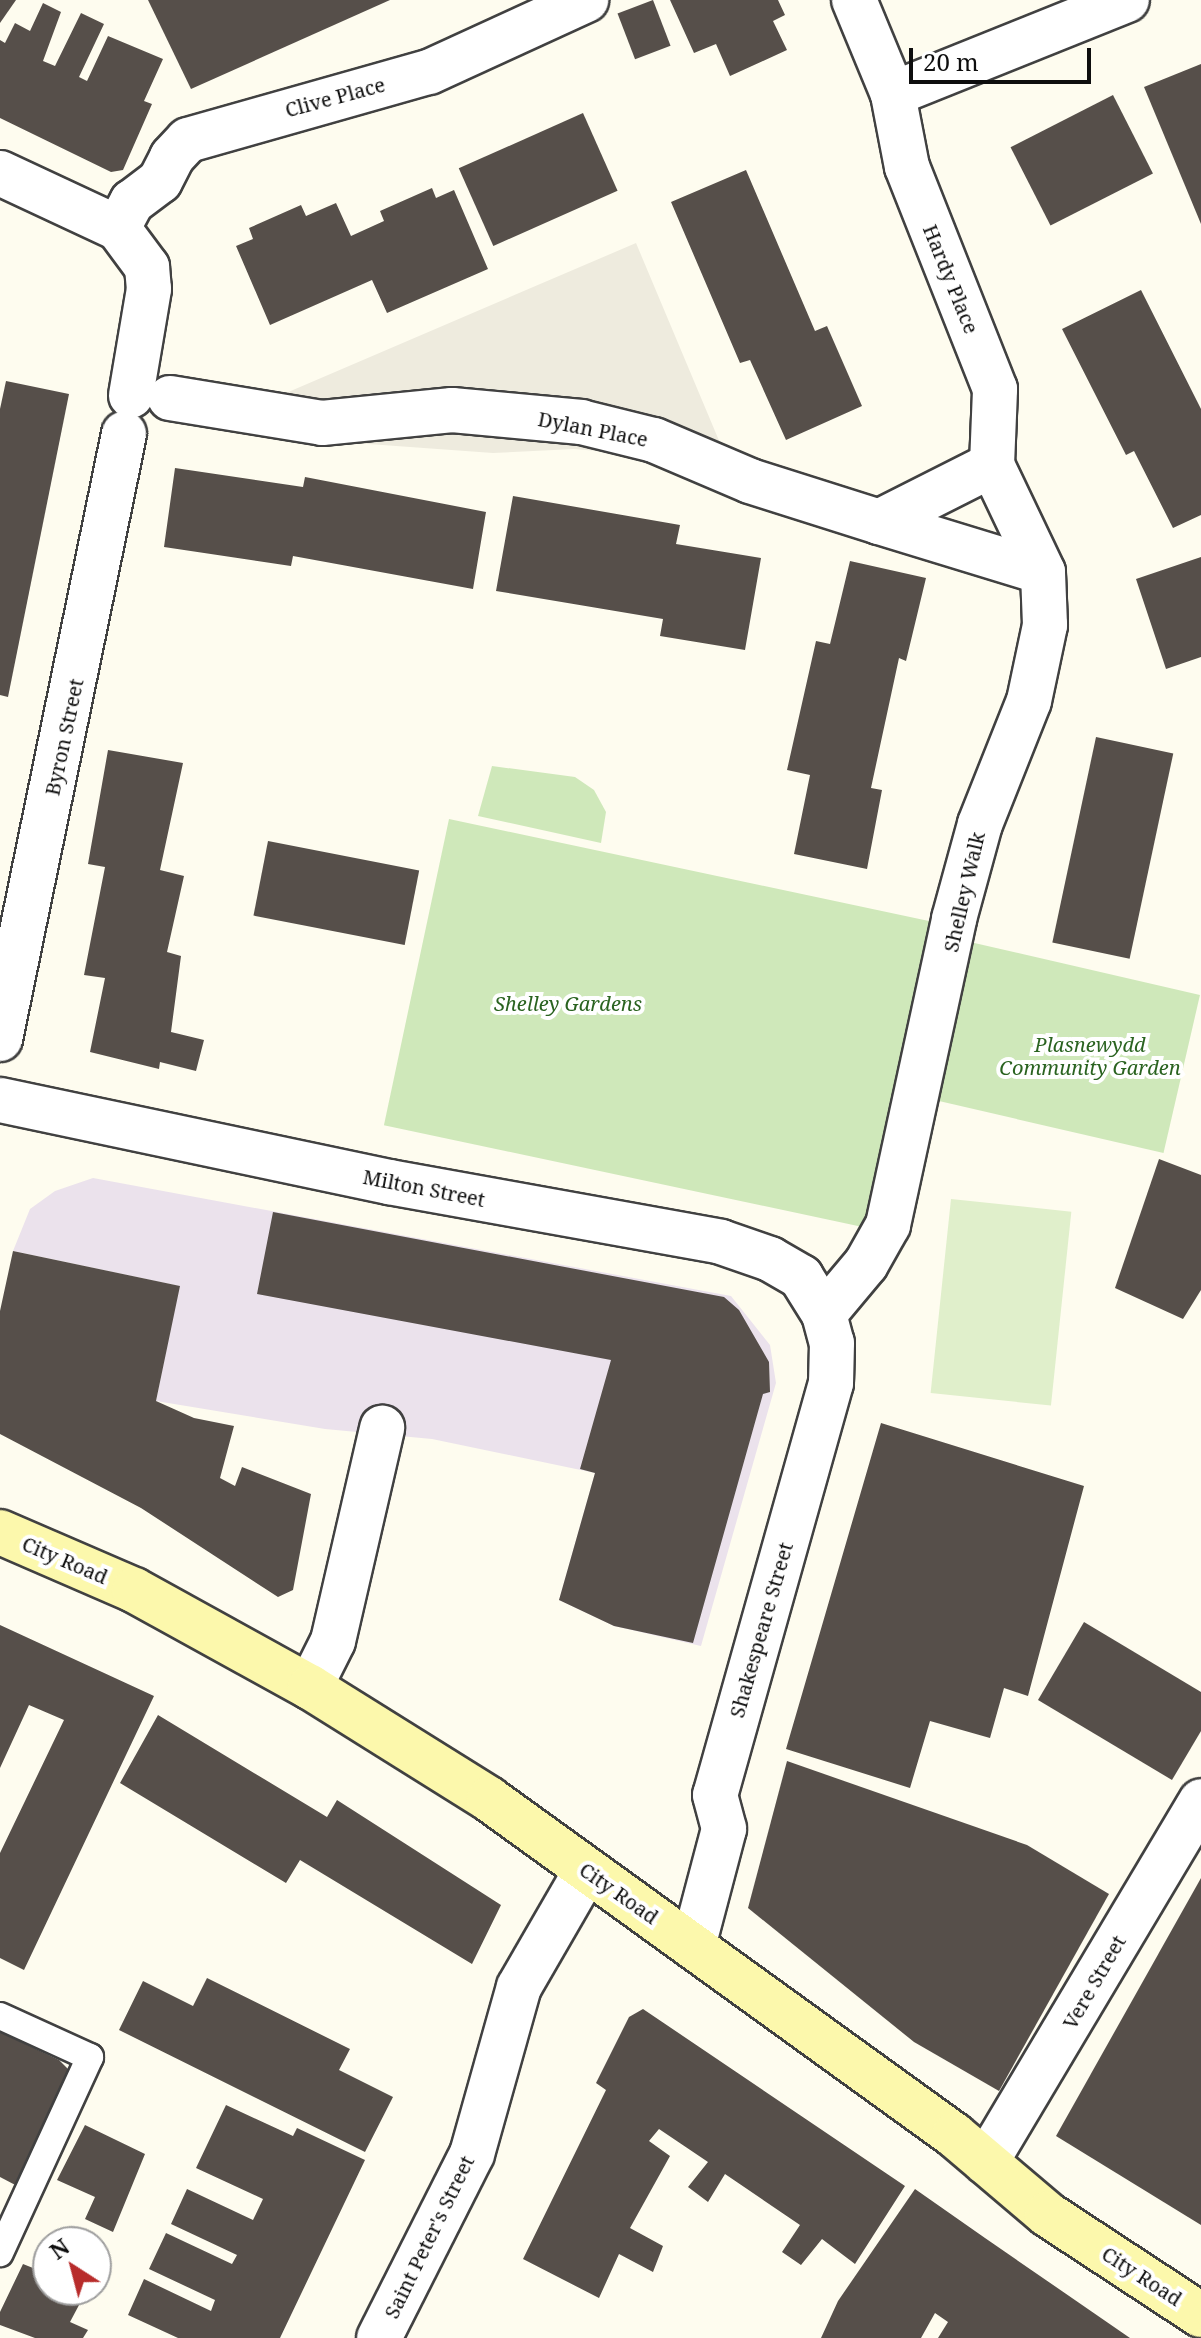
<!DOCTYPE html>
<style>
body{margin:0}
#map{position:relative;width:1201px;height:2338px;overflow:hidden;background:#fefcef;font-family:"Noto Serif",serif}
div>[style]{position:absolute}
.industrial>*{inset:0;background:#ebe2ec}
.green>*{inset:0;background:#cfe8ba;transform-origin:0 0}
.pitch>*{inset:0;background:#e0efcb;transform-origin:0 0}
.plaza>*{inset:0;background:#eeebde}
.building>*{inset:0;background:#564f4a;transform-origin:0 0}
.roads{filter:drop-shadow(2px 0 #414141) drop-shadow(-2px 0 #414141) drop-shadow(0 2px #414141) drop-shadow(0 -2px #414141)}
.lane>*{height:26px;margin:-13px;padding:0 13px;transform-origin:13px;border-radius:13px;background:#fff}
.street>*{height:44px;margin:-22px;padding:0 22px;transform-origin:22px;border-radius:22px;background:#fff}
.secondary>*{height:44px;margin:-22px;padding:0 22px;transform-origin:22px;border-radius:22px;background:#fcf8ac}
span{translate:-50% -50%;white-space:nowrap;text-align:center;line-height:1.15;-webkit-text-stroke:8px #fff;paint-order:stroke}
.street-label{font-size:20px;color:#0e0e0e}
.park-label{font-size:20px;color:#2a6320;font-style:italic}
.north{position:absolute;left:32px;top:2226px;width:80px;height:80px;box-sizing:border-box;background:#fff;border:2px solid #9f9f9f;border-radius:50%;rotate:324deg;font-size:22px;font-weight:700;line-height:32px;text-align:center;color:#0e0e0e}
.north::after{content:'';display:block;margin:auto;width:28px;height:36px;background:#b82c2b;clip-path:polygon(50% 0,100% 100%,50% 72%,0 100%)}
.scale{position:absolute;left:909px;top:48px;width:182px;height:36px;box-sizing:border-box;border:4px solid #0e0e0e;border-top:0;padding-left:10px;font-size:24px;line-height:28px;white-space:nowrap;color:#0e0e0e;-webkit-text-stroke:6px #fff;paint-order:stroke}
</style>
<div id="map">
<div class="industrial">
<div style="clip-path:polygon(93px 1178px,731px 1296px,770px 1345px,776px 1383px,701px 1646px,614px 1626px,559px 1600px,595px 1473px,432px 1439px,325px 1429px,156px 1401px,179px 1286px,13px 1251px,30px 1209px,55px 1191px)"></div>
</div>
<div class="green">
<div style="clip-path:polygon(492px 766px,575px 777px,594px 790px,606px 812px,601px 843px,478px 816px)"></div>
<div style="left:449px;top:819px;width:493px;height:313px;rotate:12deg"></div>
<div style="left:970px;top:942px;width:236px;height:162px;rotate:13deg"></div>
</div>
<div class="pitch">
<div style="left:951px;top:1199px;width:121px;height:195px;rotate:6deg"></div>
</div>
<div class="plaza">
<div style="clip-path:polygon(636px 243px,728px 462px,574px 449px,493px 453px,327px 441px,265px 402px)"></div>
</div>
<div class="building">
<div style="clip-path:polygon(0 0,16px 0,0 23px)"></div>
<div style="clip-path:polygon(148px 0,390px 0,191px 89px)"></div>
<div style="left:653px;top:0;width:49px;height:38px;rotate:69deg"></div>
<div style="clip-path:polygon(670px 0,778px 0,785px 15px,773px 21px,787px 50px,730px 76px,716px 44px,694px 53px)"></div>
<div style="clip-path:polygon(43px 3px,61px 12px,43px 61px,55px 66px,81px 13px,104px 24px,79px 77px,87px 81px,108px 36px,163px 59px,144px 101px,152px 104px,123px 170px,111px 172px,0 118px,0 40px,5px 43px,15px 23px,30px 31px)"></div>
<div style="clip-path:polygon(1201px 64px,1201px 224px,1144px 87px)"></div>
<div style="left:1113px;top:95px;width:88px;height:115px;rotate:63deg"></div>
<div style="left:583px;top:113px;width:85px;height:136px;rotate:66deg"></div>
<div style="clip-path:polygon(746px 170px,815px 331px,827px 326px,862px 406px,786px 440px,750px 360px,740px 363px,671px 202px)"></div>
<div style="clip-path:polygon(432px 188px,436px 198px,454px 190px,488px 269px,387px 313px,372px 280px,270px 325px,236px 246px,253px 239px,249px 228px,301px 205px,306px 216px,336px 203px,351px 236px,384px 221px,380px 211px)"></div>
<div style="clip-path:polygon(1141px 290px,1201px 409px,1201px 515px,1173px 528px,1134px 451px,1126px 455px,1062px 329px)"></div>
<div style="clip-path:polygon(6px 381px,69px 394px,8px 697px,0 695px,0 409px)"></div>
<div style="clip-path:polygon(175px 468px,303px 487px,305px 477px,486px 512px,473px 589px,293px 556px,291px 566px,164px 547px)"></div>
<div style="clip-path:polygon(513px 496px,680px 525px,676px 544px,761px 558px,745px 650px,660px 636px,663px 619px,496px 591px)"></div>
<div style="clip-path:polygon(1201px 557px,1201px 657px,1166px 669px,1136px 579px)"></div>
<div style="clip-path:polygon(850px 561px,926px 578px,906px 661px,899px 658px,871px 788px,882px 790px,867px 869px,794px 854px,810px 775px,787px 770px,816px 641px,830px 644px)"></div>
<div style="left:1096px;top:737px;width:79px;height:210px;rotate:12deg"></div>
<div style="clip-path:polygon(108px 750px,183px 763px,160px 870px,184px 876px,167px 952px,181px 956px,171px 1032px,204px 1040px,196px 1071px,160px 1062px,159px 1069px,90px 1052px,105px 978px,84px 975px,105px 867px,88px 864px)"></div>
<div style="left:268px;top:841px;width:154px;height:76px;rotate:11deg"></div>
<div style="clip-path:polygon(1159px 1159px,1201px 1175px,1201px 1290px,1183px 1319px,1115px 1288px)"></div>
<div style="clip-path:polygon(273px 1212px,724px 1297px,739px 1310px,769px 1362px,770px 1392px,763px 1394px,693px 1643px,614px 1626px,559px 1600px,595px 1473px,580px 1469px,611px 1360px,257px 1294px)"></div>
<div style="clip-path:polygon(13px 1251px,180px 1286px,156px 1401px,194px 1418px,234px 1426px,220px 1478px,235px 1486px,242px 1467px,311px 1494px,293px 1590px,278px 1597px,141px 1508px,0 1434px,0 1311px)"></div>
<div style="clip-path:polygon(881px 1423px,1084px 1486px,1028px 1696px,1004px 1688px,990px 1738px,930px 1721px,910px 1788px,786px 1749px)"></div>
<div style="clip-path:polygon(1084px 1622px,1201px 1692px,1201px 1731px,1172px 1780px,1038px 1700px)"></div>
<div style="clip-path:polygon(0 1625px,154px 1696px,24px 1970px,0 1958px,0 1853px,64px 1720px,29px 1705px,0 1768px)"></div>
<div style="clip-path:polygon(158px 1715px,327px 1817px,337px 1800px,501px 1905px,472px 1964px,300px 1860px,286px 1883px,120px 1783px)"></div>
<div style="clip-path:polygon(787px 1761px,1027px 1845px,1109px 1894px,999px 2091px,914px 2042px,748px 1908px)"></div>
<div style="clip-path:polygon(1201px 1878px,1201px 2225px,1056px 2136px)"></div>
<div style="clip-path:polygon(207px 1978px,350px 2049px,339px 2070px,393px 2097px,365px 2152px,119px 2030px,143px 1981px,193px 2006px)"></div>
<div style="clip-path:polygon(643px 2009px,905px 2186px,855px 2264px,822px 2239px,801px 2265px,782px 2252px,800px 2225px,725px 2174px,708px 2202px,688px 2187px,708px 2162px,659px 2129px,649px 2141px,670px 2156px,630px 2228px,663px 2246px,653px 2272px,619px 2254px,599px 2298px,523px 2259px,606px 2090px,596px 2083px,629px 2017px)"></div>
<div style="clip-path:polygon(0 2032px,59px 2060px,70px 2071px,21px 2188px,0 2177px)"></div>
<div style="clip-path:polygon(226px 2105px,293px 2136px,297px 2128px,365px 2160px,280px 2338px,178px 2338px,128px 2315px,144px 2279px,211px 2311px,215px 2300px,149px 2269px,166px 2233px,232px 2264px,237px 2255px,171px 2224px,187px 2189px,253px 2220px,263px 2199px,196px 2168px)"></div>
<div style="clip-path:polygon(85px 2125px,145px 2154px,113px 2232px,85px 2219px,95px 2197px,57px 2180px)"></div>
<div style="clip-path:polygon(915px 2189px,985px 2238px,1130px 2338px,938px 2338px,948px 2322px,935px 2313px,921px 2338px,821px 2338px,838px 2301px)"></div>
<div style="clip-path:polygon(23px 2264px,48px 2274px,48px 2290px,87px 2290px,70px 2322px,88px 2330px,83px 2338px,35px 2338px,0 2325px,0 2312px)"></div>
</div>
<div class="roads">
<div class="lane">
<div style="left:0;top:2016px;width:99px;rotate:24.5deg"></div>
<div style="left:90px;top:2057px;width:216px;rotate:114.7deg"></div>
</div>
<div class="street">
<div style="left:893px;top:94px;width:252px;rotate:-21.9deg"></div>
<div style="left:0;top:173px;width:130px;rotate:25deg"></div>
<div style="left:118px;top:228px;width:49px;rotate:53.4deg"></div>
<div style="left:147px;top:267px;width:22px;rotate:85deg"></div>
<div style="left:149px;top:289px;width:108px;rotate:99.6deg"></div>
<div style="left:118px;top:228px;width:30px;rotate:-62deg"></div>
<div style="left:132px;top:202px;width:35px;rotate:-37deg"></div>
<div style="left:160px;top:181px;width:27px;rotate:-63deg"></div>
<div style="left:172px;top:157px;width:23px;rotate:-47deg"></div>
<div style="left:188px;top:140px;width:250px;rotate:-15.8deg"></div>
<div style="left:429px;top:72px;width:173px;rotate:-24.6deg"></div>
<div style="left:170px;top:398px;width:154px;rotate:9.3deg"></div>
<div style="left:322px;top:423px;width:131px;rotate:-5.7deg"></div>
<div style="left:452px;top:410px;width:130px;rotate:5.3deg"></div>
<div style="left:581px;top:422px;width:75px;rotate:13.9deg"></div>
<div style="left:654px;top:440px;width:104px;rotate:23.1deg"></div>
<div style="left:750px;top:481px;width:135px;rotate:17.6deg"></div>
<div style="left:879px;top:522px;width:127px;rotate:-26.8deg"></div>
<div style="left:879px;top:522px;width:171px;rotate:17deg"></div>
<div style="left:0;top:1039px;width:618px;rotate:-78.42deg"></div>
<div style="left:0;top:1100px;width:398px;rotate:11.9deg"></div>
<div style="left:389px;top:1182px;width:337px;rotate:10.2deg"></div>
<div style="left:721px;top:1242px;width:52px;rotate:19.1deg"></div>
<div style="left:770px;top:1259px;width:36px;rotate:30deg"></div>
<div style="left:801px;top:1277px;width:44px;rotate:58.1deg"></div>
<div style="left:824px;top:1314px;width:30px;rotate:75deg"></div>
<div style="left:832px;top:1343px;width:40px;rotate:91.4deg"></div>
<div style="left:831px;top:1383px;width:428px;rotate:105.7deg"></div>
<div style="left:715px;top:1795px;width:35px;rotate:75deg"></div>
<div style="left:724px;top:1829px;width:121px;rotate:104.8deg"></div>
<div style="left:824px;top:1314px;width:65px;rotate:-50deg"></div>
<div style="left:866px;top:1264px;width:45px;rotate:-60.6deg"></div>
<div style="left:888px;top:1225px;width:313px;rotate:-77.8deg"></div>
<div style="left:954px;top:919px;width:98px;rotate:-74.7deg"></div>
<div style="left:980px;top:824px;width:132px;rotate:-68.3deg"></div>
<div style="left:1029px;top:701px;width:78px;rotate:-78.1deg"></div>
<div style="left:1045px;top:625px;width:53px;rotate:-92.2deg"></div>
<div style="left:1043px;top:572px;width:119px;rotate:-115.5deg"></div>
<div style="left:992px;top:465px;width:76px;rotate:-87.7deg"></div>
<div style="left:995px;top:389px;width:239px;rotate:-111.6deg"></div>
<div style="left:907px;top:167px;width:74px;rotate:-100.9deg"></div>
<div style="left:893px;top:94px;width:102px;rotate:-112.5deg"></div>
<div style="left:310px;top:1687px;width:51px;rotate:-63.4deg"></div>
<div style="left:333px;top:1641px;width:219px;rotate:-77deg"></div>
<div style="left:986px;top:2162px;width:420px;rotate:-59.2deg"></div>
<div style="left:379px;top:2338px;width:206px;rotate:-63.2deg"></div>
<div style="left:472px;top:2154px;width:173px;rotate:-74.3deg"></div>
<div style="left:519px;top:1987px;width:134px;rotate:-60deg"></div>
</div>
<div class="secondary">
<div style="left:0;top:1532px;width:146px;rotate:23.4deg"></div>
<div style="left:134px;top:1590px;width:201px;rotate:28.9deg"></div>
<div style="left:310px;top:1687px;width:211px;rotate:32deg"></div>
<div style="left:489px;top:1799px;width:574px;rotate:35.85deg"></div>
<div style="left:954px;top:2135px;width:122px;rotate:40.3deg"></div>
<div style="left:1047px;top:2214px;width:184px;rotate:33.3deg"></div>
</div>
</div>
<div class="street-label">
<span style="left:335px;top:97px;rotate:-15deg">Clive Place</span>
<span style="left:951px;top:279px;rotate:68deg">Hardy Place</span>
<span style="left:593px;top:429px;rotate:11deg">Dylan Place</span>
<span style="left:64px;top:737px;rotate:-78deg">Byron Street</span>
<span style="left:964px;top:892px;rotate:-77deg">Shelley Walk</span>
<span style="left:424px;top:1188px;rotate:11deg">Milton Street</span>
<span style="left:65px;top:1560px;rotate:23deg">City Road</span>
<span style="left:761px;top:1630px;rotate:-74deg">Shakespeare Street</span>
<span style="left:619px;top:1893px;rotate:35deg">City Road</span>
<span style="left:1094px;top:1982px;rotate:-60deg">Vere Street</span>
<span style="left:429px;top:2237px;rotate:-64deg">Saint Peter's Street</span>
<span style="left:1142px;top:2276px;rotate:33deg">City Road</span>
</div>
<div class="park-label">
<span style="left:568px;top:1003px">Shelley Gardens</span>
<span style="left:1090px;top:1056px">Plasnewydd<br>Community Garden</span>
</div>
<div class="north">N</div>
<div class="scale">20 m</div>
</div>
